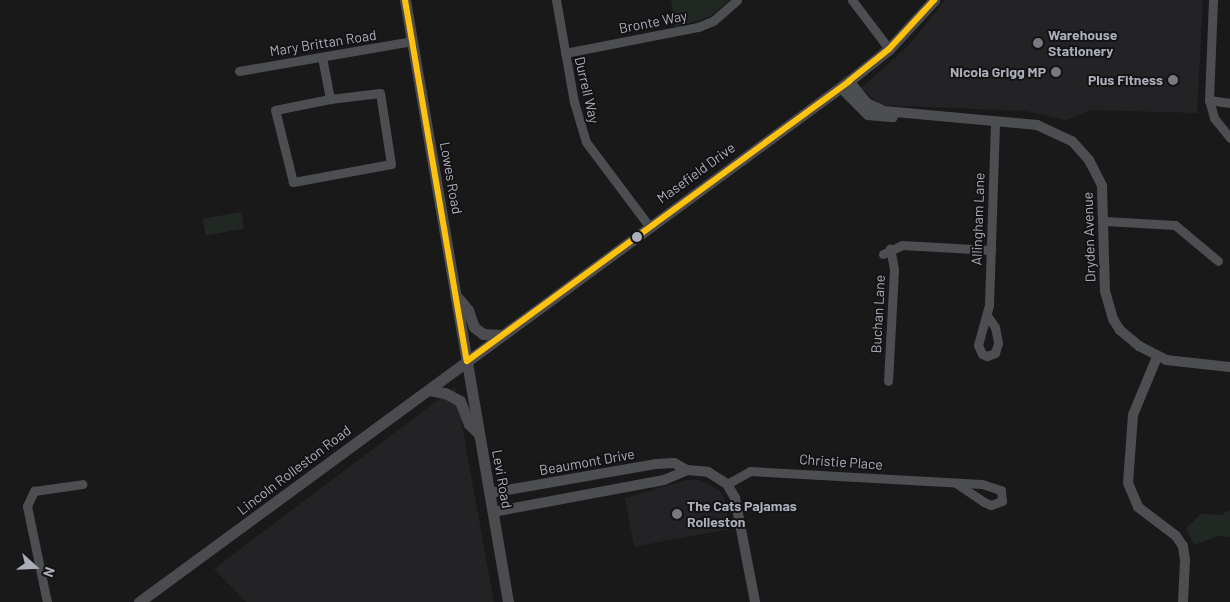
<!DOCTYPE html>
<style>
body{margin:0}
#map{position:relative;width:1230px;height:602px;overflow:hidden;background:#191919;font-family:Barlow,sans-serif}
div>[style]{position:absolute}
.built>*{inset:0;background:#232325}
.green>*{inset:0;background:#212823;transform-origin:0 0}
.minor>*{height:9px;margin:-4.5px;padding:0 4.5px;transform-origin:4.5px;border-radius:4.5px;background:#4d4e52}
.tertiary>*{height:10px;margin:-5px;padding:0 5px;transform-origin:5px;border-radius:5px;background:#4d4e52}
.secondary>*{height:11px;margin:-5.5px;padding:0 5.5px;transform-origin:5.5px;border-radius:5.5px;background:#4c4c50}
.bus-1>*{height:6px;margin:-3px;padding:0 3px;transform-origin:3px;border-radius:3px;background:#ffc20e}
.dots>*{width:14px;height:14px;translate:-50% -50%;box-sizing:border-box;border:2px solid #131315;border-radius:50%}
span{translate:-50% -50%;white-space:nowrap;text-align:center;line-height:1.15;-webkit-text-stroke:4px #131315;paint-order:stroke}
.street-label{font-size:14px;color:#abaeb9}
.poi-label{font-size:14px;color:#abaeb9;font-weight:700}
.left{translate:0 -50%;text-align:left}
.right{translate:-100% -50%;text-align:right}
.north{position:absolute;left:10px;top:542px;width:50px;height:50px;-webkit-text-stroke:4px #131315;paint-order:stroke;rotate:110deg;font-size:14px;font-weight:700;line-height:20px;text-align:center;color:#abaeb9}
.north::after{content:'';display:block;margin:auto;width:18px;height:22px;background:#abaeb9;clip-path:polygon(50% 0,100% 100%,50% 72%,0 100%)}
</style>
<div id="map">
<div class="built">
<div style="clip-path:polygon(945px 0,1203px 0,1197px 113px,1091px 110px,1066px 120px,1025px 111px,881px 105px,861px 88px,908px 46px)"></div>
<div style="clip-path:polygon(455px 387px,494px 602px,246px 602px,214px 569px)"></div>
<div style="clip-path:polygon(687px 480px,700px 480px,719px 490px,725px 500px,729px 529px,634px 547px,625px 498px)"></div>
</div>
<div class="green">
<div style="clip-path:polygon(671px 0,730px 0,709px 17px,675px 28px)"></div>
<div style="left:241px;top:212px;width:17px;height:39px;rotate:80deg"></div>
<div style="clip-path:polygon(1230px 510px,1230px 537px,1218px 536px,1194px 545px,1186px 528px,1201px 514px,1221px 515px)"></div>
</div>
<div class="minor">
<div style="left:556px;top:0;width:104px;rotate:80deg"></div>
<div style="left:574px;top:102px;width:42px;rotate:73.3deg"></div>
<div style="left:586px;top:142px;width:105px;rotate:53.1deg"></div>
<div style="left:852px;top:0;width:61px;rotate:52.9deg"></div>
<div style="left:1213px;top:0;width:100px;rotate:92.3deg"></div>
<div style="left:1209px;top:100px;width:19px;rotate:74deg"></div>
<div style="left:1214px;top:118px;width:26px;rotate:51deg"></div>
<div style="left:565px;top:53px;width:136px;rotate:-11.1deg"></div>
<div style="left:698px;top:27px;width:16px;rotate:-22deg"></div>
<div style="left:713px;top:21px;width:32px;rotate:-41deg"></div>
<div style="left:322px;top:57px;width:43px;rotate:79.2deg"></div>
<div style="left:330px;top:99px;width:50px;rotate:-6.8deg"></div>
<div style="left:380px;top:93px;width:72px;rotate:81.2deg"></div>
<div style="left:391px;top:164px;width:100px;rotate:169.6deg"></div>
<div style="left:293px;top:182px;width:74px;rotate:-104deg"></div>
<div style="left:275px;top:110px;width:56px;rotate:-11.3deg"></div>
<div style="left:239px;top:71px;width:176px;rotate:-9.8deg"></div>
<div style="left:1209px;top:100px;width:21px;rotate:8deg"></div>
<div style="left:1105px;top:221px;width:70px;rotate:3.3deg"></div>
<div style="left:1175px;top:225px;width:56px;rotate:39.9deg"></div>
<div style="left:883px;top:254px;width:21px;rotate:-25deg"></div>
<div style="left:902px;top:245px;width:89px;rotate:3.2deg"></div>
<div style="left:988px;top:317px;width:12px;rotate:55deg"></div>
<div style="left:995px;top:327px;width:16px;rotate:79deg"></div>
<div style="left:998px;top:343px;width:10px;rotate:107deg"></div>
<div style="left:995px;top:353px;width:9px;rotate:159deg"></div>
<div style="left:987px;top:356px;width:5px;rotate:-158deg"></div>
<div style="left:982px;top:354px;width:10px;rotate:-114deg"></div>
<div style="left:978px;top:345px;width:41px;rotate:-74.6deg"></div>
<div style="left:989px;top:305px;width:184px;rotate:-88.1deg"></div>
<div style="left:888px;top:381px;width:112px;rotate:-86.9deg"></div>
<div style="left:894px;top:269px;width:21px;rotate:-101deg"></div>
<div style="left:727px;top:484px;width:26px;rotate:-29deg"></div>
<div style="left:750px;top:471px;width:232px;rotate:3.2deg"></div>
<div style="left:982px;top:484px;width:20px;rotate:18deg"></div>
<div style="left:1001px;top:490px;width:11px;rotate:85deg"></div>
<div style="left:1002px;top:501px;width:12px;rotate:160deg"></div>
<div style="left:991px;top:505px;width:8px;rotate:-157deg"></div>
<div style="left:984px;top:502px;width:32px;rotate:-146deg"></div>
<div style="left:47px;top:602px;width:98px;rotate:-101.8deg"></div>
<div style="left:27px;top:506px;width:17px;rotate:-65deg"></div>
<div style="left:34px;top:491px;width:49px;rotate:-8.1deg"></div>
</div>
<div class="tertiary">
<div style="left:849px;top:81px;width:28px;rotate:51deg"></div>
<div style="left:867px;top:103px;width:19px;rotate:25deg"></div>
<div style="left:884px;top:111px;width:154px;rotate:5.2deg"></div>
<div style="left:1037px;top:125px;width:38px;rotate:25deg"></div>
<div style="left:1072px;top:141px;width:25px;rotate:48deg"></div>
<div style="left:1089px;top:160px;width:29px;rotate:63deg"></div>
<div style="left:1102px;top:186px;width:105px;rotate:88.4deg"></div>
<div style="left:1105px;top:291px;width:29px;rotate:74deg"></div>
<div style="left:1113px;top:319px;width:13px;rotate:58deg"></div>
<div style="left:1120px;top:330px;width:25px;rotate:40deg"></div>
<div style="left:1139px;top:346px;width:30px;rotate:27deg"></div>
<div style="left:1166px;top:360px;width:64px;rotate:6.2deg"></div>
<div style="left:841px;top:88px;width:38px;rotate:45deg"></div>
<div style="left:868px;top:115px;width:25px;rotate:5deg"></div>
<div style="left:1157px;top:357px;width:63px;rotate:112.5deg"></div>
<div style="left:1133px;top:415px;width:68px;rotate:94.2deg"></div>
<div style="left:1128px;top:483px;width:26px;rotate:67deg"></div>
<div style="left:1138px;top:507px;width:48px;rotate:37.3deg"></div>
<div style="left:1176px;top:536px;width:12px;rotate:55deg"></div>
<div style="left:1183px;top:546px;width:14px;rotate:82deg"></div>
<div style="left:1185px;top:560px;width:42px;rotate:92.7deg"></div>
<div style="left:490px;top:493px;width:169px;rotate:-9.9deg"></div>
<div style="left:656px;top:464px;width:18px;rotate:-3deg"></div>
<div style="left:674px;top:463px;width:15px;rotate:28deg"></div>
<div style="left:493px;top:512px;width:174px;rotate:-10.6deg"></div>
<div style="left:664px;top:480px;width:25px;rotate:-23deg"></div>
<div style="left:687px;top:470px;width:21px;rotate:5deg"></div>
<div style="left:708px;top:472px;width:22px;rotate:32deg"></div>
<div style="left:727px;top:484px;width:16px;rotate:60deg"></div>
<div style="left:735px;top:498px;width:106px;rotate:79.1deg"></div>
</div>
<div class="secondary">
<div style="left:405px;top:0;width:611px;rotate:80.29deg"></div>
<div style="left:458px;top:298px;width:16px;rotate:50deg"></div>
<div style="left:468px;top:310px;width:18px;rotate:71deg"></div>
<div style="left:474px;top:327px;width:11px;rotate:38deg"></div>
<div style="left:483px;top:334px;width:19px;rotate:3deg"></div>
<div style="left:429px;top:390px;width:16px;rotate:11deg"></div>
<div style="left:445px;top:393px;width:17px;rotate:28deg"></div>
<div style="left:460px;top:401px;width:25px;rotate:69deg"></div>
<div style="left:469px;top:424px;width:14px;rotate:45deg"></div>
<div style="left:139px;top:602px;width:881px;rotate:-36.27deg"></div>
<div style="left:849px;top:81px;width:51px;rotate:-38.7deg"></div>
<div style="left:889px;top:49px;width:67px;rotate:-47.4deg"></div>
</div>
<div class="bus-1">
<div style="left:405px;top:0;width:366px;rotate:80.3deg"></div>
<div style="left:467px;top:361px;width:474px;rotate:-36.2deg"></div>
<div style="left:849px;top:81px;width:51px;rotate:-38.7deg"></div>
<div style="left:889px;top:49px;width:67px;rotate:-47.4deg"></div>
</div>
<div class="dots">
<div style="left:1038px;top:43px;background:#787a81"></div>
<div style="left:1056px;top:72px;background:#787a81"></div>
<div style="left:1173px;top:80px;background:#787a81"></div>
<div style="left:637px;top:237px;background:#abaeb9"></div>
<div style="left:677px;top:514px;background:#787a81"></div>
</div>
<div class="street-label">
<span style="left:653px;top:22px;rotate:-11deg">Bronte Way</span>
<span style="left:323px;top:43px;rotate:-9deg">Mary Brittan Road</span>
<span style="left:587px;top:90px;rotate:77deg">Durrell Way</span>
<span style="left:696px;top:173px;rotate:-36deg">Masefield Drive</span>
<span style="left:451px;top:178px;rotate:80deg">Lowes Road</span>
<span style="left:978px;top:219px;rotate:-88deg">Allingham Lane</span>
<span style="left:1089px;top:237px;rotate:-92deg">Dryden Avenue</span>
<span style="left:878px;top:314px;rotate:-87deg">Buchan Lane</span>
<span style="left:587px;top:462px;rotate:-10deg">Beaumont Drive</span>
<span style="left:841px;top:462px;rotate:4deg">Christie Place</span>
<span style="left:294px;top:470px;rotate:-37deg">Lincoln Rolleston Road</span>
<span style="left:502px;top:479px;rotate:80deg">Levi Road</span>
</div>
<div class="poi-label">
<span class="left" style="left:1048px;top:43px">Warehouse<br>Stationery</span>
<span class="right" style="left:1046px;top:72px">Nicola Grigg MP</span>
<span class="right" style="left:1163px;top:80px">Plus Fitness</span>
<span class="left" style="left:687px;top:514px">The Cats Pajamas<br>Rolleston</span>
</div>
<div class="north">N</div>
</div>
